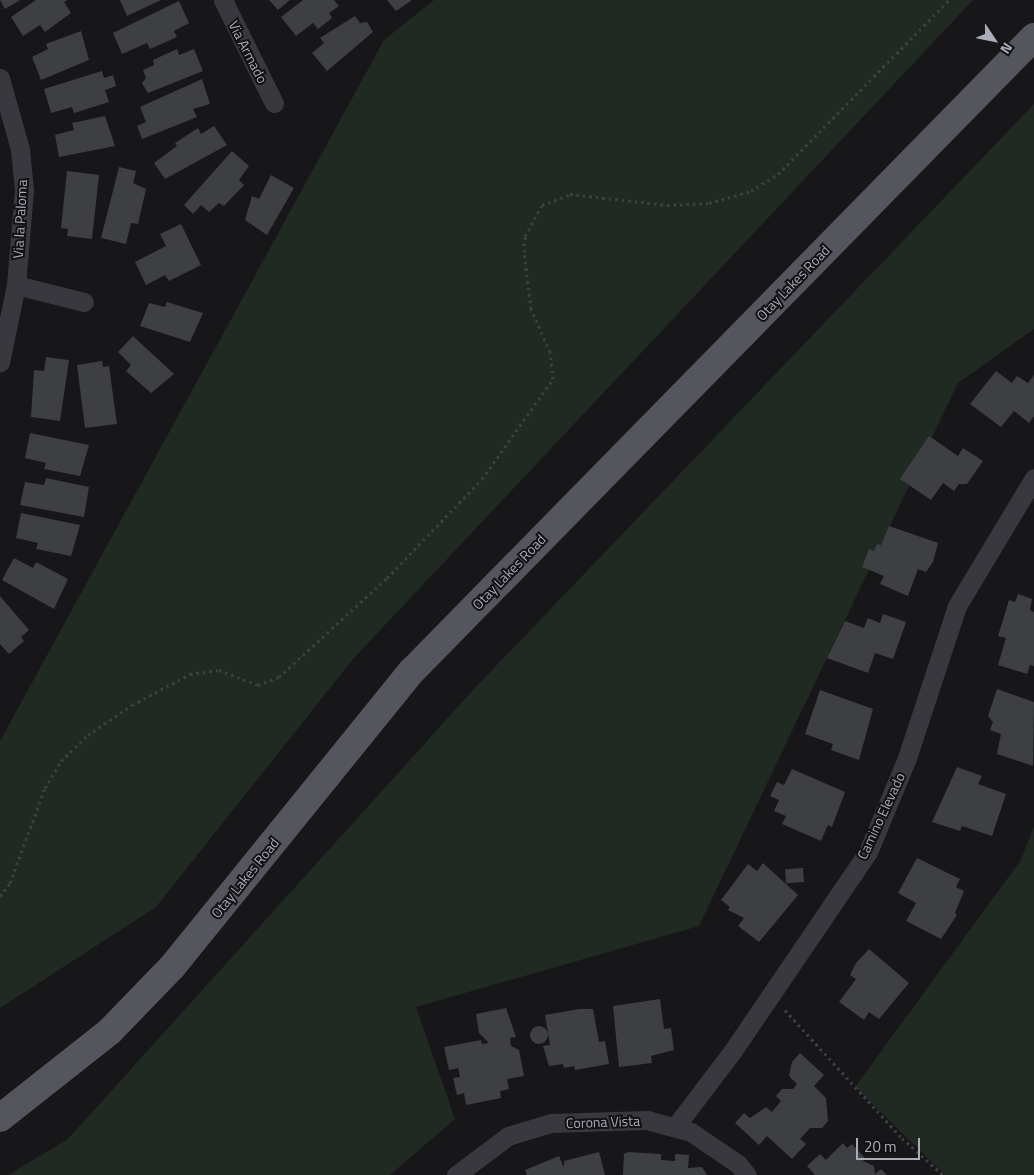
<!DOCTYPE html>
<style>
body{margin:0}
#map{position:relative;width:1034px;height:1175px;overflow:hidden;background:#171719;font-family:"Titillium Web",sans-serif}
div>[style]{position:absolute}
.green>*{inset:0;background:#212923}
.building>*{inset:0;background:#3e3f43;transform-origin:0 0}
.round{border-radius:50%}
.path>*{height:3px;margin-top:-1.5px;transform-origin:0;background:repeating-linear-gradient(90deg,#3e3f45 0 2.5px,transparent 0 6.5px)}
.street>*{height:19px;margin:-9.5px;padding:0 9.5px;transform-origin:9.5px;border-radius:9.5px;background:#38383e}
.primary>*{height:28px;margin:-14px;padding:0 14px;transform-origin:14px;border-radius:14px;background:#54555d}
span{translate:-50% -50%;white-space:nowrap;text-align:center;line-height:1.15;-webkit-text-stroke:4px #121214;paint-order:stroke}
.street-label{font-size:14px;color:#a9acb9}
.north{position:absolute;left:969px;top:15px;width:50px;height:50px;-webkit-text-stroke:4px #121214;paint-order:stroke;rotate:124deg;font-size:14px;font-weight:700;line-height:20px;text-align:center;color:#a9acb9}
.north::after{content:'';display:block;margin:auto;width:18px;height:22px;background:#a9acb9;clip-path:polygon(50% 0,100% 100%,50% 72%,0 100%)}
.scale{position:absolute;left:856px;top:1138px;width:64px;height:22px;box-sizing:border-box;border:2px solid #a9acb9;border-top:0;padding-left:6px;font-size:15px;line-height:18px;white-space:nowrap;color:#a9acb9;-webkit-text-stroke:4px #121214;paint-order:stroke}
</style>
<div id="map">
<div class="green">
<div style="clip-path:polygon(434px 0,973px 0,353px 659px,156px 907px,0 1008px,0 741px,384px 40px)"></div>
<div style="clip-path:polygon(1034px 104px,1034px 329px,958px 383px,699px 926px,416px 1007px,455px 1119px,390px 1175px,8px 1175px,68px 1139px,473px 690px)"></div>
<div style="clip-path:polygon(1034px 826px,1034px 1175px,945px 1175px,855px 1087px,1021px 860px)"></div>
</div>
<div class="building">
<div style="clip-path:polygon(0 0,20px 0,5px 9px)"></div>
<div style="clip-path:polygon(36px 0,68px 0,64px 2px,71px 13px,45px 32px,40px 25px,23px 36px,11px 17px)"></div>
<div style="clip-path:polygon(120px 0,161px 0,127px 16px)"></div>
<div style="clip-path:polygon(269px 0,290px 0,278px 10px)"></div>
<div style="clip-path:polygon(303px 0,334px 0,339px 6px,329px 13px,332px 18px,318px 29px,313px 23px,296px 36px,281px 17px)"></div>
<div style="clip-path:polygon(387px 0,412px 0,396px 11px)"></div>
<div style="clip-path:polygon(179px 1px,189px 23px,174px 31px,177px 37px,150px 49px,147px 43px,122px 54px,113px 33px)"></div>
<div style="clip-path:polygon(355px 16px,360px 23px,367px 22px,373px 32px,327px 71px,312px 53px,324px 43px,320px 38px)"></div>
<div style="clip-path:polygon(81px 31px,89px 60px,41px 80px,32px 57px,48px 49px,46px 44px)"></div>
<div style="clip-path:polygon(177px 49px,179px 55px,194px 49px,203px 71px,148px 93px,142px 83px,146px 78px,143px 70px,154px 65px,153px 60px)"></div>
<div style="clip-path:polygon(102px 71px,104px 78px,113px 75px,116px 86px,105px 90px,109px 102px,74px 113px,72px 107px,51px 113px,44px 89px)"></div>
<div style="clip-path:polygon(202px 79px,210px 104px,193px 109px,197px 117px,142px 139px,137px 126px,146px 122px,140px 107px)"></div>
<div style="clip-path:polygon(105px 116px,115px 146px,59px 157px,55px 135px,74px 130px,72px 123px)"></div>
<div style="clip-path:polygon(214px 126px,227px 145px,165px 179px,154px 163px,177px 146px,175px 143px,198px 128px,201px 134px)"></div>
<div style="clip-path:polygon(232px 151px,249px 166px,239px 180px,244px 185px,224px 206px,219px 203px,209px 212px,201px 205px,193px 214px,184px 205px)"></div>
<div style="clip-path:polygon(119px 167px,136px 171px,133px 183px,146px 189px,138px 224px,131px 223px,126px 244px,101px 238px)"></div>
<div style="clip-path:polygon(67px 171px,99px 175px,92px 239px,67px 236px,68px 229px,61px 228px)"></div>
<div style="clip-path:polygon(271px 175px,294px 188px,267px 235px,245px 220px,252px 196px,259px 199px)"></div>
<div style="clip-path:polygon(181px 224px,201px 265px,169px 281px,165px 275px,146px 285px,135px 262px,166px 246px,160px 234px)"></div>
<div style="clip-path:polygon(167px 302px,203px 313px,190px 342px,140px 326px,149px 303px,165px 307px)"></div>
<div style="clip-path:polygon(133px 336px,174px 374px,151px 393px,126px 371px,131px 365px,118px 352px)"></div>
<div style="clip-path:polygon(46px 357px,69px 360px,60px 421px,31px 417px,34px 370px,44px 371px)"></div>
<div style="clip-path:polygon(102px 361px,103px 367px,109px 366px,117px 424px,85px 428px,77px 365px)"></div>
<div style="clip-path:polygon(996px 371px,1012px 383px,1017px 376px,1028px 383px,1034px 375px,1034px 416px,1029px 423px,1014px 411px,1001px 427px,970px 404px)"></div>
<div style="clip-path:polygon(30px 433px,89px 445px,80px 476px,44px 469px,46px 463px,25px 458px)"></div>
<div style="clip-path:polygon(929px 436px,958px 456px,963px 448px,983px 461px,967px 484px,959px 484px,954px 491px,943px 483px,931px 500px,900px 479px)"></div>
<div style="clip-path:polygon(46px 478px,89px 487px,84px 517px,20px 505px,25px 482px,44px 485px)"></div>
<div style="clip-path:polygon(21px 513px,80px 525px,71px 556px,36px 549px,38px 543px,16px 538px)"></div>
<div style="clip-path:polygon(889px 526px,938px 543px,933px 562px,926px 572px,918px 569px,908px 596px,880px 584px,884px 576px,862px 567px,869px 549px,874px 551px,877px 544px,881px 545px)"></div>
<div style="clip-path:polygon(14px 558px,33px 568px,36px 562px,68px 579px,54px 609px,2px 580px)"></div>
<div style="clip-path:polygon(1018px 594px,1032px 599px,1030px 610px,1034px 612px,1034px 666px,1030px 665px,1027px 674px,998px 665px,1006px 638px,998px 636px,1009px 600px,1015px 602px)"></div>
<div style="clip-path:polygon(0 596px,29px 630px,21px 637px,24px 641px,9px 654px,0 644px)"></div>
<div style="clip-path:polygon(883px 614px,906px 622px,893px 659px,875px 653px,868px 673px,827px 658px,845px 621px,864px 628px,868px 618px,880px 623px)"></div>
<div style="clip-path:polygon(997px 689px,1034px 702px,1033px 766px,997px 754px,1001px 734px,990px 730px,993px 722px,988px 716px)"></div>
<div style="clip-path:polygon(820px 690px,873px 709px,859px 760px,831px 750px,833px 744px,805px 734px)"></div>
<div style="clip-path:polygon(957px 767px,982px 776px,978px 784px,1006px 794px,992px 836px,962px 826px,960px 831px,932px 822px)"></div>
<div style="clip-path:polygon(792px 769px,845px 792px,832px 827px,828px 825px,821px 841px,782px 824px,786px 816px,774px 811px,779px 800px,770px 796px,777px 782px,784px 785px)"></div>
<div style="clip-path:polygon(917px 858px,960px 879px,956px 887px,964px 891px,955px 913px,957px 915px,941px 939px,906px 921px,916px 903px,898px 893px)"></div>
<div style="clip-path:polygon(763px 863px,798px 895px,759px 942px,738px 926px,744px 918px,728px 910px,730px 907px,721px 900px,748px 864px,757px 871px)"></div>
<div style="left:803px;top:868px;width:14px;height:18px;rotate:86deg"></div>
<div style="clip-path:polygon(869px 949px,909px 983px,879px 1019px,869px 1012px,864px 1020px,839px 1002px,856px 979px,850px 975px,856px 963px)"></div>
<div style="clip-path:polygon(660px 999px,664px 1029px,671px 1028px,674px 1050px,651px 1056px,652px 1063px,619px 1067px,613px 1006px)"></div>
<div style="clip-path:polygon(506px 1008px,516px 1037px,510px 1038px,511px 1046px,519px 1050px,524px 1076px,507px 1079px,509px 1089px,500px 1091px,501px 1098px,466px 1105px,464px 1093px,457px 1095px,453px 1078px,460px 1077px,458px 1068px,449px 1070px,444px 1047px,481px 1040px,482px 1044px,489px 1043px,479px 1033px,476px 1014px)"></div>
<div style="clip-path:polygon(579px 1009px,593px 1009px,599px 1042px,605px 1041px,609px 1064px,575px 1070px,574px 1066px,564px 1068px,563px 1064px,549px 1066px,543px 1046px,550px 1045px,545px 1015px)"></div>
<div class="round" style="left:530px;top:1026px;width:18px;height:18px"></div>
<div style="clip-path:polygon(800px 1053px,824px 1075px,814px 1086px,826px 1098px,828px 1121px,822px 1128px,810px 1128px,800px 1139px,806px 1144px,792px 1159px,767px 1136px,759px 1145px,735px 1123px,744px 1113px,750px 1118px,766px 1107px,772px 1112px,781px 1101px,776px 1096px,782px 1089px,793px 1089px,797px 1084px,789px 1076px,792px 1062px)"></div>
<div style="clip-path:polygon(843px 1143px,847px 1148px,852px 1144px,865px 1158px,863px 1161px,874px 1166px,875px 1174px,881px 1169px,887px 1175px,815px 1175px,807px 1166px,820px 1154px,826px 1160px)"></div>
<div style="clip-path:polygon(599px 1152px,605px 1175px,527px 1175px,525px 1170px,559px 1156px,564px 1168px,564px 1161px)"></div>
<div style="clip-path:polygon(628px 1152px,661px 1154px,661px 1160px,675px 1161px,675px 1154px,689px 1155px,688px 1168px,702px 1167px,707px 1175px,623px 1175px,624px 1154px)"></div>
</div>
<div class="path">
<div style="left:0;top:896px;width:16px;rotate:-52deg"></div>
<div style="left:10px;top:883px;width:101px;rotate:-69.8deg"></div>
<div style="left:45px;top:788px;width:31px;rotate:-59deg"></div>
<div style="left:61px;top:761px;width:37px;rotate:-44deg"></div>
<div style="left:88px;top:735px;width:53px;rotate:-34.3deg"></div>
<div style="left:132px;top:705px;width:66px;rotate:-28.1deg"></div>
<div style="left:190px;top:674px;width:29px;rotate:-8deg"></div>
<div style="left:219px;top:670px;width:42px;rotate:21deg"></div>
<div style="left:258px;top:685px;width:22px;rotate:-21deg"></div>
<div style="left:279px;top:677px;width:147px;rotate:-42.5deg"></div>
<div style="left:387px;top:578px;width:137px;rotate:-46.2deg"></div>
<div style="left:482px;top:479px;width:123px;rotate:-54.6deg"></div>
<div style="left:553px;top:379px;width:27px;rotate:-96deg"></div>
<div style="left:550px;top:352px;width:47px;rotate:-113.8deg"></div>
<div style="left:531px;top:309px;width:57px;rotate:-97deg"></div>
<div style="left:524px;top:252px;width:16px;rotate:-86deg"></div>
<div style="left:525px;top:236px;width:35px;rotate:-61deg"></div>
<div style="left:542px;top:205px;width:30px;rotate:-21deg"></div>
<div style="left:570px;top:194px;width:98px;rotate:6.5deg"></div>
<div style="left:667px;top:205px;width:42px;rotate:-2.7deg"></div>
<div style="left:709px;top:203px;width:44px;rotate:-15.9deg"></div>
<div style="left:751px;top:191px;width:32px;rotate:-32deg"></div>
<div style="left:778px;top:174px;width:244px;rotate:-45.5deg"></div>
<div style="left:785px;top:1010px;width:173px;rotate:47.6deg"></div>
<div style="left:902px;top:1138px;width:55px;rotate:42.1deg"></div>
</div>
<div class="street">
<div style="left:223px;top:0;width:115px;rotate:63.7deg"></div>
<div style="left:0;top:78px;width:74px;rotate:74.3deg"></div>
<div style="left:20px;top:149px;width:41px;rotate:84.4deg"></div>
<div style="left:24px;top:190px;width:95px;rotate:94.8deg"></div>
<div style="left:16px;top:285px;width:79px;rotate:101.7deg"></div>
<div style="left:16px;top:285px;width:70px;rotate:14deg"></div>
<div style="left:675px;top:1127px;width:94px;rotate:-52.8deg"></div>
<div style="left:732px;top:1052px;width:242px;rotate:-55.8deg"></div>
<div style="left:868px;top:852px;width:102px;rotate:-67.5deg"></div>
<div style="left:907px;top:758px;width:160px;rotate:-71.8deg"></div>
<div style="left:957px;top:606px;width:149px;rotate:-59deg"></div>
<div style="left:456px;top:1175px;width:65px;rotate:-36.9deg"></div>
<div style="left:508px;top:1136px;width:45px;rotate:-16.8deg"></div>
<div style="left:551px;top:1123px;width:96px;rotate:-1.8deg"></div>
<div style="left:647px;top:1120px;width:46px;rotate:15.3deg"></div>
<div style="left:691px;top:1132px;width:57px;rotate:34.2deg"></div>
<div style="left:738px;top:1164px;width:14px;rotate:51deg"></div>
</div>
<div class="primary">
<div style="left:0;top:1118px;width:140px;rotate:-38.3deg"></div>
<div style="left:110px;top:1031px;width:89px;rotate:-45.9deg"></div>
<div style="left:172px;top:967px;width:381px;rotate:-51deg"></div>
<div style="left:412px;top:671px;width:888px;rotate:-45.55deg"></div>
</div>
<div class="street-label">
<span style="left:248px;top:52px;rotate:63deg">Via Armado</span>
<span style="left:20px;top:219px;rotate:-87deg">Via la Paloma</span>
<span style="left:793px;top:283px;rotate:-46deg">Otay Lakes Road</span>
<span style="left:509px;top:572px;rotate:-46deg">Otay Lakes Road</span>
<span style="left:881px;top:816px;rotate:-65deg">Camino Elevado</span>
<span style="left:245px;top:878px;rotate:-51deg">Otay Lakes Road</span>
<span style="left:603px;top:1122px;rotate:-2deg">Corona Vista</span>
</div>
<div class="north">N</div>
<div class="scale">20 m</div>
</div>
